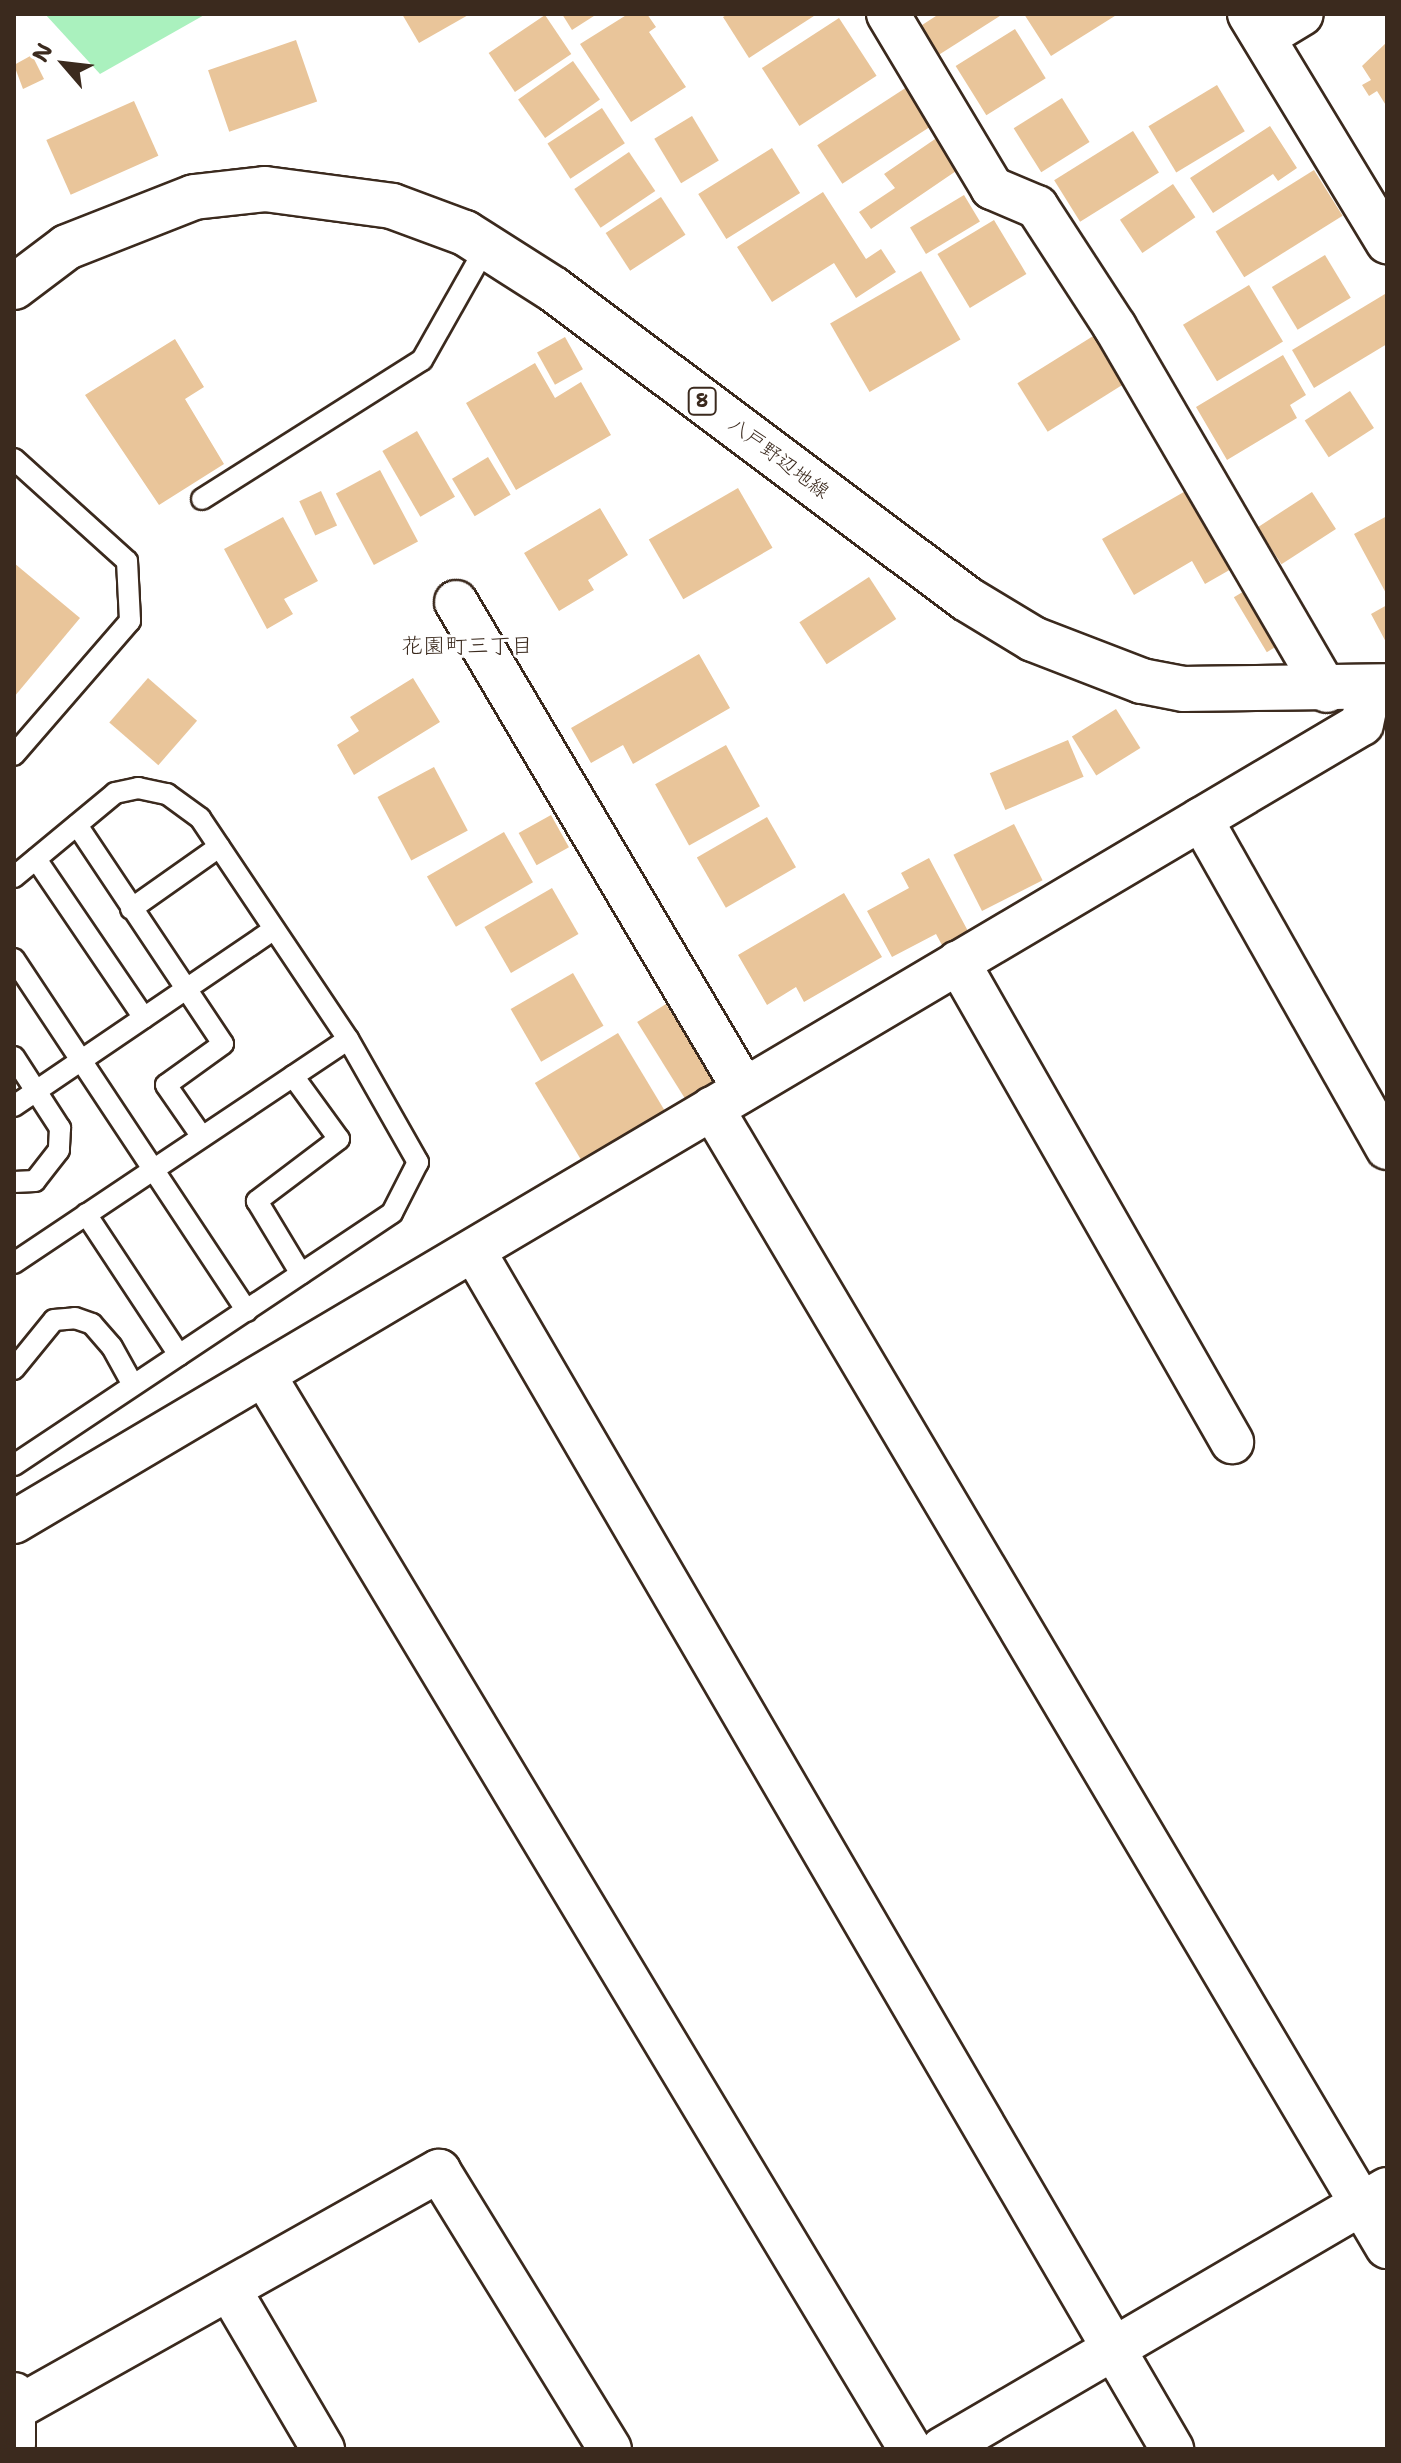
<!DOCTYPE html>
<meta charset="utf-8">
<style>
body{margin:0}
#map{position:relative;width:1401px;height:2463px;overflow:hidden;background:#fff;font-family:"Shantell Sans","Klee One",sans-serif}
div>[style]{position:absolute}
.green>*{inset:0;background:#aaf1be}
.building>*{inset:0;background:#e9c59a;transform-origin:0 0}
.roads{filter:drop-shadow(2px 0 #3b2a1e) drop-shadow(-2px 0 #3b2a1e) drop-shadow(0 2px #3b2a1e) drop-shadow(0 -2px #3b2a1e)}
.service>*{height:20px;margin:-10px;padding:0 10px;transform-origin:10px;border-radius:10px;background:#fff}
.minor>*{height:42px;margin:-21px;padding:0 21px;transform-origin:21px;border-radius:21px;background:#fff}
.primary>*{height:44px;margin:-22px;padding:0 22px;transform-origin:22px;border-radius:22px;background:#fff}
span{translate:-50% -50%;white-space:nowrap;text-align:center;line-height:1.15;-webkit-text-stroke:6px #fff;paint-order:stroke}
.shield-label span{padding:2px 6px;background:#fff;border:2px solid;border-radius:6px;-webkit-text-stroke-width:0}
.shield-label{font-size:18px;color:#3b2a1e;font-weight:700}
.street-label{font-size:20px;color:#3b2a1e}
.neighbourhood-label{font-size:22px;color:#3b2a1e}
.frame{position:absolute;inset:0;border:16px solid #3b2a1e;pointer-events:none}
.north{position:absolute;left:24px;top:24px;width:80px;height:80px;-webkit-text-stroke:6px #fff;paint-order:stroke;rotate:298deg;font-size:22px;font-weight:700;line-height:32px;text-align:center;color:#3b2a1e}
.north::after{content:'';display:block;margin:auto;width:28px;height:36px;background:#3b2a1e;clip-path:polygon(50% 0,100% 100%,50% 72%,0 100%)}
</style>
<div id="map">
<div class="green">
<div style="clip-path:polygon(45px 14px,206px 14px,100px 74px)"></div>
</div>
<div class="building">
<div style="clip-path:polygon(402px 14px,470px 14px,419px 43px)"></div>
<div style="clip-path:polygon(562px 14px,597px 14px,572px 30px)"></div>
<div style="clip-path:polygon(628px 14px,647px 14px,656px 27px,649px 32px,686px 87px,631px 122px,580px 44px)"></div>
<div style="clip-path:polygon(728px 14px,817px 14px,749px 58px,723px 17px)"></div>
<div style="clip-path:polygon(939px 14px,1003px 14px,937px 56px,919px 27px)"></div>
<div style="clip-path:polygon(1024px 14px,1118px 14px,1051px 56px)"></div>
<div style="left:545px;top:15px;width:47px;height:68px;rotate:56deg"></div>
<div style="left:839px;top:18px;width:69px;height:92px;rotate:57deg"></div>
<div style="left:1015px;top:29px;width:58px;height:70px;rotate:58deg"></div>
<div style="left:296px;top:40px;width:65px;height:93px;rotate:71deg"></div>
<div style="clip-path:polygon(1387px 42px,1387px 107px,1377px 91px,1369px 96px,1362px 85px,1371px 80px,1362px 66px)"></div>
<div style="clip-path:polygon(32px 55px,44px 79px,23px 89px,14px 65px)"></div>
<div style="left:573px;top:61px;width:47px;height:67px;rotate:55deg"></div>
<div style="left:1217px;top:85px;width:54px;height:80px;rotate:59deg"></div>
<div style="left:907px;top:87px;width:46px;height:107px;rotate:57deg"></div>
<div style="left:1062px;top:98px;width:52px;height:57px;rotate:58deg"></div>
<div style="left:134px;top:101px;width:60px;height:96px;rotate:66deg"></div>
<div style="left:602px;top:108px;width:42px;height:65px;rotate:57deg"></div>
<div style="left:692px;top:116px;width:52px;height:44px;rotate:59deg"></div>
<div style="clip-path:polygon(1270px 126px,1297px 168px,1278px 181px,1273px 174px,1213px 213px,1190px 178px)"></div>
<div style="left:1133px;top:131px;width:49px;height:93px;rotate:58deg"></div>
<div style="clip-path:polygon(938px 137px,959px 169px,871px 229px,859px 212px,895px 188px,884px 174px)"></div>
<div style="left:772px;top:148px;width:53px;height:87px;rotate:58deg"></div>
<div style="left:629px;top:152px;width:47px;height:66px;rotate:56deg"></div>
<div style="left:1314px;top:170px;width:54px;height:116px;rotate:58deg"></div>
<div style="left:1173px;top:184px;width:40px;height:64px;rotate:56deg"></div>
<div style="clip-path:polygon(823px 192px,866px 259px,881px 249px,896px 272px,856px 298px,834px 263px,772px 302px,737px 247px)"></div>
<div style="left:964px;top:195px;width:31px;height:63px;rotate:59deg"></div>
<div style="left:661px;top:197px;width:45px;height:66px;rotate:57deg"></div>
<div style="left:994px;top:220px;width:63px;height:66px;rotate:59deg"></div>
<div style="left:1325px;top:255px;width:50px;height:62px;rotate:59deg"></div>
<div style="left:921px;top:271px;width:79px;height:105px;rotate:60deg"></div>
<div style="left:1249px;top:285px;width:66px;height:77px;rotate:59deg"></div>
<div style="clip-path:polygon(1385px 294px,1387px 344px,1314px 388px,1292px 350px)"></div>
<div style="left:1098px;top:333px;width:57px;height:95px;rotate:58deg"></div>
<div style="left:565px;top:337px;width:37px;height:32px;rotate:61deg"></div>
<div style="clip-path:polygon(175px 339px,204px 387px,185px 399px,224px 464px,159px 505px,85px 395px)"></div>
<div style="clip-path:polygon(1283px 355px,1306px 395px,1290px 405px,1297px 418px,1227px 460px,1196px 407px)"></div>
<div style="clip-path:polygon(535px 363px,555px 398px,581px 382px,611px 435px,516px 490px,466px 403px)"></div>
<div style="left:1350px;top:391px;width:44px;height:54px;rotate:57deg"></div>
<div style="left:417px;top:431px;width:76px;height:40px;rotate:60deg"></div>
<div style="left:488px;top:457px;width:44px;height:42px;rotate:59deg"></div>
<div style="left:380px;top:470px;width:81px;height:50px;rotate:62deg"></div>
<div style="clip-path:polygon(1196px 485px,1240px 564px,1205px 584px,1192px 561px,1134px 595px,1102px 539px)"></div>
<div style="left:738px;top:488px;width:69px;height:103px;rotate:60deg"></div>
<div style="left:321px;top:491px;width:38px;height:24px;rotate:65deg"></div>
<div style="left:1312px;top:492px;width:44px;height:65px;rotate:57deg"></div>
<div style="clip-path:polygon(600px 508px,628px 555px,588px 580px,594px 590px,559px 611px,524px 553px)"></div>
<div style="clip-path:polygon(1387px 516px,1387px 595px,1354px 534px)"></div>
<div style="clip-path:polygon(283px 517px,318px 581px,284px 599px,293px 614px,267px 629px,224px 549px)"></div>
<div style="clip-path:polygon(14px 563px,80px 618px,14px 697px)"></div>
<div style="left:869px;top:577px;width:50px;height:83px;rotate:57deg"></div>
<div style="left:1251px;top:587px;width:64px;height:20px;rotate:59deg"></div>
<div style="clip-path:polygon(1387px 605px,1387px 644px,1371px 614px)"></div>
<div style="clip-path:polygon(699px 654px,730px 708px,633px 764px,623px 745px,591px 763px,571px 728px)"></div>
<div style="left:148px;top:678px;width:65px;height:59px;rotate:41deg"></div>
<div style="clip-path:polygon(413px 678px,440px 722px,354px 775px,337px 745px,359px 731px,350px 717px)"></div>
<div style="left:1116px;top:709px;width:46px;height:52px;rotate:58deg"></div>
<div style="left:1068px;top:740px;width:40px;height:85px;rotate:67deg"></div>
<div style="left:726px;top:745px;width:70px;height:81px;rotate:61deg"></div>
<div style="left:434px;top:767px;width:72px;height:64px;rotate:62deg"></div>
<div style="left:551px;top:815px;width:37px;height:37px;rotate:61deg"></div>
<div style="left:767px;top:817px;width:58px;height:81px;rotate:60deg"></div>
<div style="left:1014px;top:824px;width:63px;height:68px;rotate:63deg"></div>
<div style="left:504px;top:832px;width:58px;height:89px;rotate:60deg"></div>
<div style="clip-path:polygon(929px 858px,969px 933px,943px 947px,936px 934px,892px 957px,867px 911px,909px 888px,901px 873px)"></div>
<div style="left:552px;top:888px;width:53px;height:78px;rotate:60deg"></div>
<div style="clip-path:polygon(844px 893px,882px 957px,804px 1002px,796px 987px,767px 1005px,738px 955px)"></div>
<div style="left:573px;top:973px;width:61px;height:72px;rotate:60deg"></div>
<div style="left:666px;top:1004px;width:97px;height:34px;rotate:58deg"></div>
<div style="left:618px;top:1033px;width:92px;height:97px;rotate:59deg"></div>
</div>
<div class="roads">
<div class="service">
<div style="left:14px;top:459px;width:152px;rotate:42.1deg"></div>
<div style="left:127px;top:561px;width:60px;rotate:87.1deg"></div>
<div style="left:130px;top:621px;width:177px;rotate:130.9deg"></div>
<div style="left:202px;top:499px;width:260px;rotate:-32.3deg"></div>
<div style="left:422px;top:360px;width:130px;rotate:-60.5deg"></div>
<div style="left:77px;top:825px;width:263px;rotate:56.3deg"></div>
<div style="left:223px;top:1044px;width:70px;rotate:144.3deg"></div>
<div style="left:166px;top:1085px;width:63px;rotate:55.3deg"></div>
<div style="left:36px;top:859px;width:192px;rotate:55.8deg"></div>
<div style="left:14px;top:877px;width:131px;rotate:-39.7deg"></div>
<div style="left:115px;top:793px;width:24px;rotate:-12deg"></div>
<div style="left:138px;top:788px;width:30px;rotate:12deg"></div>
<div style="left:167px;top:794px;width:41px;rotate:36deg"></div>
<div style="left:200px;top:818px;width:266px;rotate:56.2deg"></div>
<div style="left:348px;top:1039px;width:142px;rotate:60.4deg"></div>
<div style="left:418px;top:1162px;width:57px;rotate:117deg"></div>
<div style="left:392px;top:1213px;width:454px;rotate:146.3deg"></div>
<div style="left:131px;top:909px;width:108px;rotate:-35.2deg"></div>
<div style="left:14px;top:959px;width:422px;rotate:56.5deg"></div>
<div style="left:14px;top:1057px;width:85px;rotate:57.1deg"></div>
<div style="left:60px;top:1128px;width:22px;rotate:93deg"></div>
<div style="left:59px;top:1150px;width:39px;rotate:128deg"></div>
<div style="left:35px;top:1181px;width:21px;rotate:177deg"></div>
<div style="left:293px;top:1076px;width:78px;rotate:53.9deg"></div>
<div style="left:339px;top:1139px;width:103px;rotate:142.9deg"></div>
<div style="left:257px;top:1201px;width:85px;rotate:58.9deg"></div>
<div style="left:14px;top:1106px;width:313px;rotate:-34.2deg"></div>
<div style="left:86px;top:1214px;width:169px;rotate:56.6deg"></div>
<div style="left:14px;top:1263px;width:402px;rotate:-33.8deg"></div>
<div style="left:14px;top:1369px;width:63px;rotate:-50.8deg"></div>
<div style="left:54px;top:1320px;width:21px;rotate:-5deg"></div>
<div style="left:75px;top:1318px;width:18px;rotate:19deg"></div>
<div style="left:92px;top:1324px;width:30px;rotate:49deg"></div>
<div style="left:112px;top:1347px;width:43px;rotate:61.1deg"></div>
</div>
<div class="minor">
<div style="left:888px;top:14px;width:203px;rotate:59.1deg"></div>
<div style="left:992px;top:188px;width:49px;rotate:22.9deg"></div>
<div style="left:1037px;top:207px;width:143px;rotate:57deg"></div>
<div style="left:1115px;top:327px;width:421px;rotate:59.8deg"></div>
<div style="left:1249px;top:14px;width:267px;rotate:58.8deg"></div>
<div style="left:1264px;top:37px;width:44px;rotate:-31.2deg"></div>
<div style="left:456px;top:602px;width:566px;rotate:59.4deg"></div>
<div style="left:1201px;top:819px;width:378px;rotate:60.5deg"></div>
<div style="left:958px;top:962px;width:553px;rotate:60.28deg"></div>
<div style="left:712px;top:1108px;width:1324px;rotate:59.35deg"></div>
<div style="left:474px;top:1251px;width:1387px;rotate:59.77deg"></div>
<div style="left:264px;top:1375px;width:1253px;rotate:58.97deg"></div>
<div style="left:14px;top:1522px;width:1566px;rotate:-30.63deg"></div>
<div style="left:1362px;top:724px;width:34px;rotate:-78deg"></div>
<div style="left:229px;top:2289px;width:186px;rotate:59.6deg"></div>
<div style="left:14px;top:2394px;width:51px;rotate:90deg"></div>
<div style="left:18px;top:2407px;width:483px;rotate:-29.3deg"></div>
<div style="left:439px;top:2171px;width:326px;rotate:58.4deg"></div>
<div style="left:942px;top:2449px;width:515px;rotate:-30.3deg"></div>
</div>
<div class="primary">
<div style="left:14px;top:287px;width:66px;rotate:-37deg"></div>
<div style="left:67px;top:247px;width:136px;rotate:-21.5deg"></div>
<div style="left:194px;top:197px;width:71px;rotate:-6.4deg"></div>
<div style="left:265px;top:189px;width:128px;rotate:7.6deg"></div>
<div style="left:392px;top:206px;width:78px;rotate:20.3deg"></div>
<div style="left:465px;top:233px;width:104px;rotate:32.5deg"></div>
<div style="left:553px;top:289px;width:517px;rotate:36.83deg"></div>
<div style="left:967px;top:599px;width:77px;rotate:31.2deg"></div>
<div style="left:1033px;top:639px;width:117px;rotate:21.1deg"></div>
<div style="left:1142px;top:681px;width:43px;rotate:10.8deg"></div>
<div style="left:1184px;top:689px;width:203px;rotate:-0.8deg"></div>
</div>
</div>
<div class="shield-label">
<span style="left:702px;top:401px">8</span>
</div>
<div class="street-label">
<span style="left:779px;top:458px;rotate:37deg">八戸野辺地線</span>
</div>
<div class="neighbourhood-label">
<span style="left:467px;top:646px">花園町三丁目</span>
</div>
<div class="frame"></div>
<div class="north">N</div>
</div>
